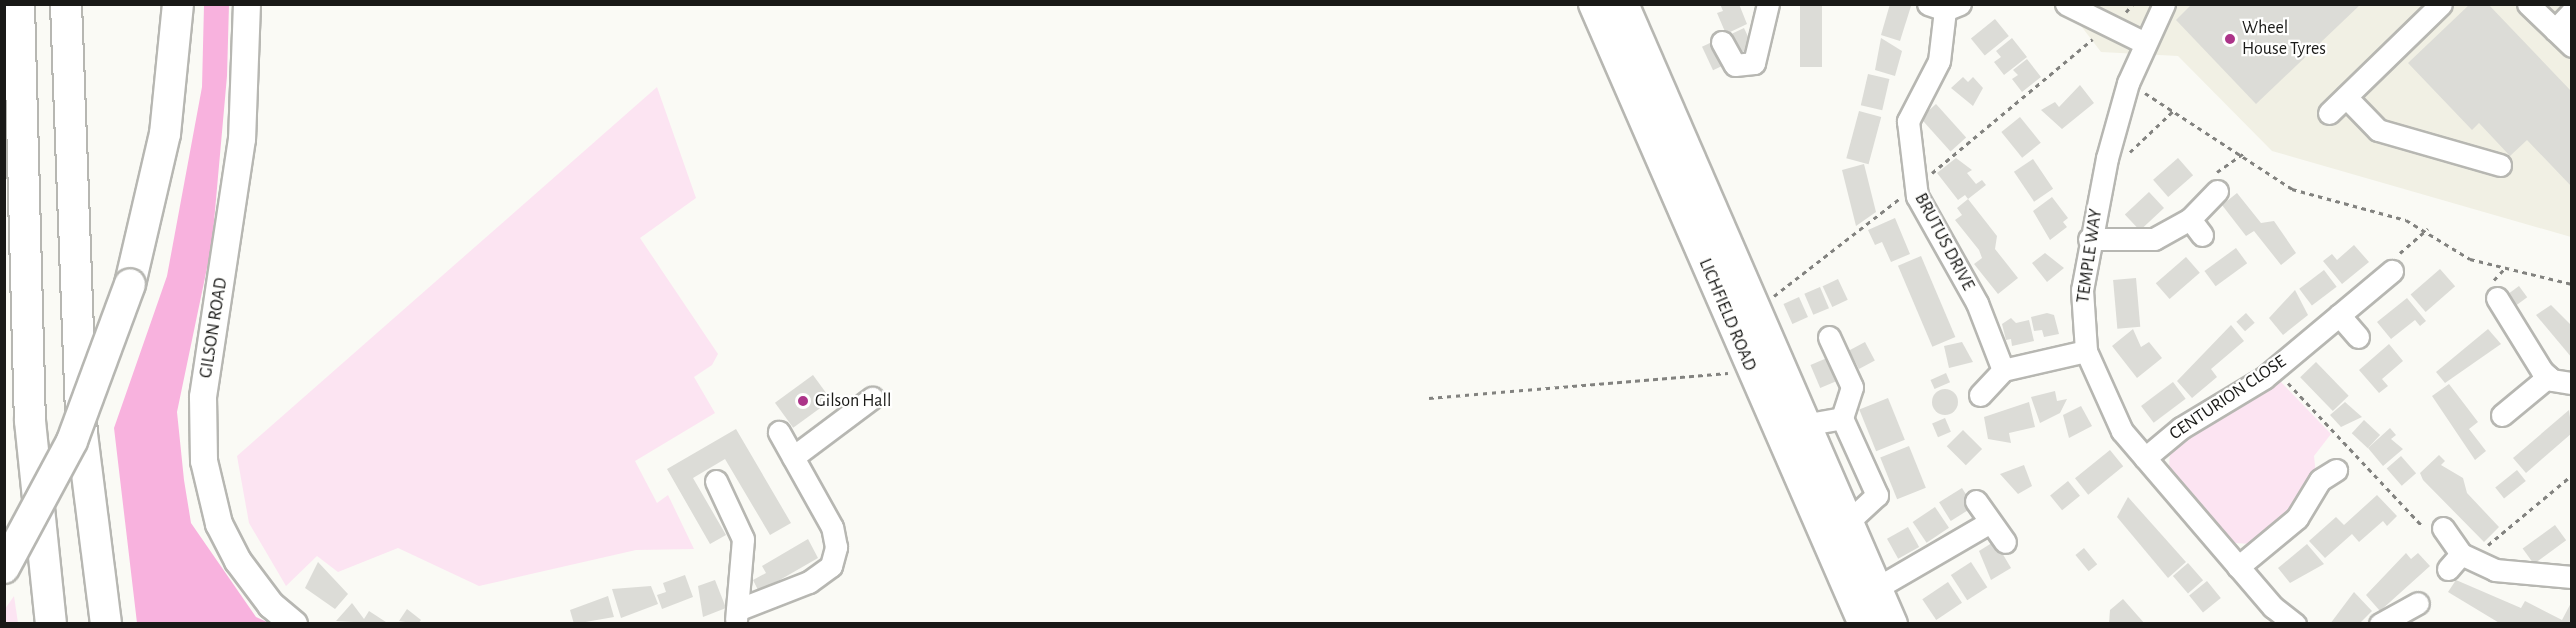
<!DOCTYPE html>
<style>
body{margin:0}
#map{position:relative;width:2576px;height:628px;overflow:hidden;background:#fafaf5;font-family:"Alegreya Sans",sans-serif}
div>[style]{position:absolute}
.built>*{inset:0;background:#f1f0e4}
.green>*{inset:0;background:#fce4f2}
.forest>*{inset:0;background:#f8b2de}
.building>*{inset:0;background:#dcdcd7;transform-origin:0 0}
.round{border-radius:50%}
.path>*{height:3px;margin-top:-1.5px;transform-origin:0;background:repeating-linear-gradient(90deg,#82827f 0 4.5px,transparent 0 9px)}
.roads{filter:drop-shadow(2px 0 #b7b7b2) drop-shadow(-2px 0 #b7b7b2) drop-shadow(0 2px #b7b7b2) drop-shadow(0 -2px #b7b7b2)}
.minor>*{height:21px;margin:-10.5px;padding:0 10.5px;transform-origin:10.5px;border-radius:10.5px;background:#fff}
.major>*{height:26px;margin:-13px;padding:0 13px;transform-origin:13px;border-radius:13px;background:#fff}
.highway>*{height:30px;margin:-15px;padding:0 15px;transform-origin:15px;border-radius:15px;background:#fff}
.bridges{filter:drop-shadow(2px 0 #b7b7b2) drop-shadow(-2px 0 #b7b7b2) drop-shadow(0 2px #b7b7b2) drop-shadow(0 -2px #b7b7b2)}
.highway-bridge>*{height:30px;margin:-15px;padding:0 15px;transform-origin:15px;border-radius:15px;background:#fff}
.dots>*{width:16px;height:16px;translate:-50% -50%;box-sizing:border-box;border:3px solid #fffffe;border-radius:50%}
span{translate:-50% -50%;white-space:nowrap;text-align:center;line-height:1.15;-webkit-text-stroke:4.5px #fffffe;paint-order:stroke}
.poi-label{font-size:18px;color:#191917}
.left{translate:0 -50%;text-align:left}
.street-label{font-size:18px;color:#191917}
.frame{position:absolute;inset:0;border:6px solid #191917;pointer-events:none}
</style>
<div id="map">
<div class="built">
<div style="clip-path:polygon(2065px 5px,2571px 5px,2571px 237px,2272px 151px,2178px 56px,2101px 52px)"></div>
</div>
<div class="green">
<div style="clip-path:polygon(657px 87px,696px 198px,640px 238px,718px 354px,712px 365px,694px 377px,715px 413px,635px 461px,657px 503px,668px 495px,694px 549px,636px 550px,479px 586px,398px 548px,338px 572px,317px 556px,286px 586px,249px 523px,237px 456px)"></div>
<div style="clip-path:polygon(2279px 380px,2331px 434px,2314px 456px,2316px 475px,2297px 507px,2252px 544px,2234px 543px,2169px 470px,2170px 449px)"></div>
<div style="clip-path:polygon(14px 596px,18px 623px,5px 623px,5px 609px)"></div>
</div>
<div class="forest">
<div style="clip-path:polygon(204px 5px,229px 5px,227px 76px,212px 244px,177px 412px,184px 480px,191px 523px,256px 617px,269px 623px,137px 623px,114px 428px,167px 276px,202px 87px)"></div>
</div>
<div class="building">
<div style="clip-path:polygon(1720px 4px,1739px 4px,1747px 24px,1726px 34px,1717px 13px,1723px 11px)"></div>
<div style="left:1800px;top:4px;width:22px;height:63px"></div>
<div style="clip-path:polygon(1890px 4px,1911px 6px,1900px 41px,1881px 35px)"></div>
<div style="clip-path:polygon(2192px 4px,2361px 4px,2256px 104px,2176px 20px)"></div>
<div style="clip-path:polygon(2470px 4px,2488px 4px,2572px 92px,2572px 187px,2527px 140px,2510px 156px,2479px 123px,2472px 130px,2408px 63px)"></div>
<div style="left:1995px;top:19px;width:22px;height:31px;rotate:51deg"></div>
<div style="left:1744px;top:28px;width:21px;height:14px;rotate:65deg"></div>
<div style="clip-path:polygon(1881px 38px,1902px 51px,1895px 76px,1875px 70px)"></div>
<div style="clip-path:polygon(2012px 38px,2027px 57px,2004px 75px,1994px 62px,2001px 57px,1996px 51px)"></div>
<div style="left:1712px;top:42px;width:26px;height:11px;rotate:65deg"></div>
<div style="clip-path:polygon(2027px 59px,2041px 77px,2022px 92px,2012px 79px,2018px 75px,2013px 70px)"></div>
<div style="left:1868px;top:74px;width:22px;height:32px;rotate:13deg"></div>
<div style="clip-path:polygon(1963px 77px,1968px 82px,1973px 77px,1983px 88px,1973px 106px,1951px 88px)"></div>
<div style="clip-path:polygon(2080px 85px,2094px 103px,2062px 129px,2041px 110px,2055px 102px,2059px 107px)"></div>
<div style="left:1936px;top:104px;width:45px;height:21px;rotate:48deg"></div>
<div style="left:1859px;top:111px;width:23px;height:49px;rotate:15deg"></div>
<div style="left:2020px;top:117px;width:33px;height:24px;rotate:51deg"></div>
<div style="clip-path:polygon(1956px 158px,1972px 170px,1967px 173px,1976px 184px,1982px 180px,1986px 185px,1968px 199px,1965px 195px,1958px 200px,1937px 173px)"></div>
<div style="left:2178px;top:158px;width:23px;height:33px;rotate:49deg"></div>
<div style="left:2033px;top:159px;width:36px;height:23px;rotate:56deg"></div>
<div style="clip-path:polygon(1864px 164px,1876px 212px,1856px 226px,1842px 170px)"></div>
<div style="left:2149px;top:192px;width:22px;height:33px;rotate:47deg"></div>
<div style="clip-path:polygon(2237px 193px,2261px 223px,2274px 221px,2296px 253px,2281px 265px,2254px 231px,2246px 236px,2222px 205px)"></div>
<div style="clip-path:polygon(2052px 197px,2068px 218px,2063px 222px,2067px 227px,2050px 240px,2033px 211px)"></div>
<div style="clip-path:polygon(1968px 199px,1997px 236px,1995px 249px,2018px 278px,1998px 294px,1974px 264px,1982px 258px,1979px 250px,1955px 220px,1962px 215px,1957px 208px)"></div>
<div style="clip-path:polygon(1895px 218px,1910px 254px,1891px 262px,1882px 242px,1875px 245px,1868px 230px)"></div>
<div style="clip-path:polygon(2354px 245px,2369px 262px,2342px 284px,2323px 261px,2332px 254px,2337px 260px)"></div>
<div style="left:2236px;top:248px;width:19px;height:39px;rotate:54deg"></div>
<div style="clip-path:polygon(2045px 253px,2064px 268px,2047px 282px,2032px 263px)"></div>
<div style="left:1921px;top:256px;width:88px;height:25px;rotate:67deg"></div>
<div style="left:2186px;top:257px;width:21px;height:40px;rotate:49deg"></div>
<div style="left:2440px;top:269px;width:23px;height:39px;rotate:49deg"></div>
<div style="left:2324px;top:270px;width:21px;height:31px;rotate:53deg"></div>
<div style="left:2136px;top:278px;width:49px;height:23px;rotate:85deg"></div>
<div style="left:1838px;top:279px;width:23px;height:17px;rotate:65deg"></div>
<div style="left:2519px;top:286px;width:14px;height:16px;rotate:54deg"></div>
<div style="left:1820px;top:287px;width:23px;height:17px;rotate:67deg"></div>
<div style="clip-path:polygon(2295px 290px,2308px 315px,2283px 335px,2269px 318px)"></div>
<div style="left:1799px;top:297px;width:22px;height:17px;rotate:66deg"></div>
<div style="clip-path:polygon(2407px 298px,2426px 321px,2420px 326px,2415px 320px,2391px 339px,2377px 322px)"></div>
<div style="clip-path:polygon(2551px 305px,2572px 326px,2572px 358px,2536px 315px)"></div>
<div style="clip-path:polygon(2047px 313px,2054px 315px,2059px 334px,2044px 337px,2042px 330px,2034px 331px,2031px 317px)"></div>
<div style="left:2246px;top:313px;width:13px;height:13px;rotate:48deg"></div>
<div style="clip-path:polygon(2011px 318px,2016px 323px,2029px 320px,2034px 341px,2012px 346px,2011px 339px,2006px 340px,2002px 324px)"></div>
<div style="clip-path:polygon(2231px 325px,2244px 341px,2211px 369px,2217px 377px,2192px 398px,2177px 381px)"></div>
<div style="clip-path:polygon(2133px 329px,2141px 347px,2149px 342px,2162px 358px,2137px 378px,2112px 346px)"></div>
<div style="clip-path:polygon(2488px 329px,2501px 344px,2445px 383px,2436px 372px)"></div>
<div style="left:1865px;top:342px;width:21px;height:18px;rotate:62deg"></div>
<div style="clip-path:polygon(1962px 342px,1973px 362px,1949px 368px,1944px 346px)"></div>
<div style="clip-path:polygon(2389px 344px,2403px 361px,2382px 379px,2388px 386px,2379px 393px,2359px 370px)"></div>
<div style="left:1827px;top:358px;width:25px;height:18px;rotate:67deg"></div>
<div style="left:2316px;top:362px;width:47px;height:22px;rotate:46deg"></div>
<div style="left:1946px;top:373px;width:10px;height:17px;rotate:66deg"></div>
<div style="left:813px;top:375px;width:31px;height:47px;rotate:54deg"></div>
<div style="left:2173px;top:382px;width:21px;height:40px;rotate:53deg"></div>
<div style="clip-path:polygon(2449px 384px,2478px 422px,2469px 429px,2486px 451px,2475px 460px,2432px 396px)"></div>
<div class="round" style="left:1932px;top:389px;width:26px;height:26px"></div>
<div style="clip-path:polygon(2055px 391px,2057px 401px,2067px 399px,2060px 413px,2040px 423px,2031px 397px)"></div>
<div style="left:1888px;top:398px;width:45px;height:31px;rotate:68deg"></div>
<div style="clip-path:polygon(2029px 402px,2035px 427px,2009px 433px,2011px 443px,1988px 439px,1984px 417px)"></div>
<div style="clip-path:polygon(2345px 402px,2362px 417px,2341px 427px,2330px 415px)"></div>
<div style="clip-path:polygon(2081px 406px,2092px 426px,2069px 438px,2063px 415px)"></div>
<div style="clip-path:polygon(2569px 410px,2572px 433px,2526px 473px,2513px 458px)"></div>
<div style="left:1945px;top:418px;width:15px;height:14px;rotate:67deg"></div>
<div style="left:2364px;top:420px;width:22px;height:18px;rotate:43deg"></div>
<div style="clip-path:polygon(2390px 428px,2396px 435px,2391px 439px,2403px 449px,2383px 466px,2368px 448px)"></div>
<div style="clip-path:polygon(736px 429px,791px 523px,770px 535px,725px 459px,693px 478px,726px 535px,710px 544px,667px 469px)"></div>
<div style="left:1963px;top:430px;width:27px;height:23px;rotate:45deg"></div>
<div style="left:1909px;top:446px;width:45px;height:31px;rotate:68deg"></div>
<div style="left:2110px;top:450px;width:21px;height:45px;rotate:51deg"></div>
<div style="clip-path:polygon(2439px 455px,2445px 461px,2441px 465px,2463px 478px,2467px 493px,2499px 527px,2484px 542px,2423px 480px,2420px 473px)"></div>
<div style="left:2401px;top:456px;width:23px;height:19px;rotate:49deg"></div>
<div style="clip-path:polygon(2024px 465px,2032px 486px,2018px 494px,2000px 474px)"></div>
<div style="left:2517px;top:470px;width:14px;height:28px;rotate:51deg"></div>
<div style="left:2068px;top:481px;width:19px;height:23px;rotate:51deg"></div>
<div style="left:1962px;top:488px;width:22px;height:27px;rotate:58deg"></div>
<div style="clip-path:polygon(2377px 495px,2397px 516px,2387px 526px,2383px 521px,2359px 542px,2352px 534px,2325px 558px,2309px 541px,2336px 517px,2344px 525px)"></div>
<div style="clip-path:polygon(2128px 497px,2186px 562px,2168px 578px,2117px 517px)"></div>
<div style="left:1935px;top:507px;width:25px;height:27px;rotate:56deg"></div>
<div style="left:2555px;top:525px;width:19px;height:40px;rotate:54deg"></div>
<div style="left:1908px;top:527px;width:23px;height:24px;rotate:61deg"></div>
<div style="clip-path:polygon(808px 539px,818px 558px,759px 592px,753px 580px,766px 573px,762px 566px)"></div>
<div style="clip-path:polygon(1995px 541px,2011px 568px,1991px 580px,1979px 551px)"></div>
<div style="clip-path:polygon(2307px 544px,2324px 564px,2290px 583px,2278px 568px)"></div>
<div style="left:2084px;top:548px;width:21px;height:11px;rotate:51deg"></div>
<div style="clip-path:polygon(2406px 553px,2411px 559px,2418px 553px,2430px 566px,2380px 611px,2366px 595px)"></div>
<div style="clip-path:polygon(318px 562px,348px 594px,335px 609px,305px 588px)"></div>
<div style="left:1971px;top:562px;width:30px;height:24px;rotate:57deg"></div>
<div style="left:2188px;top:563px;width:23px;height:20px;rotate:49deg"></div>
<div style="clip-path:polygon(685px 575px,693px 597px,662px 609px,657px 595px,666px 592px,663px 583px)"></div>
<div style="clip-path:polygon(715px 580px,726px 608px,703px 617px,698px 586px)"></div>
<div style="clip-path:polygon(2456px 580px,2521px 608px,2525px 601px,2562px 620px,2572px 601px,2572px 624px,2501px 624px,2448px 592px)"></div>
<div style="left:2207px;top:581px;width:22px;height:23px;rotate:51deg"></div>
<div style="left:1948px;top:582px;width:25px;height:31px;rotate:56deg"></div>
<div style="clip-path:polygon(651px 586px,658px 604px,621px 618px,612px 589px)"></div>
<div style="clip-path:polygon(2354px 592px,2372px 611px,2359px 624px,2330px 624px)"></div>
<div style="clip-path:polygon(608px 596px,614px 617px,574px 624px,570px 610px)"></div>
<div style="clip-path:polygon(2123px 599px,2145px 624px,2109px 624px,2110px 610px)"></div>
<div style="clip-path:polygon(352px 603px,364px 619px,369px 611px,389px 624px,336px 621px)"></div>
<div style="clip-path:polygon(407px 609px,421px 620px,418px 624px,399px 621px)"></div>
</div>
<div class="path">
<div style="left:2126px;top:12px;width:11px;rotate:-49deg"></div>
<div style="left:2145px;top:93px;width:176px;rotate:33.1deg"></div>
<div style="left:2292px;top:189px;width:118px;rotate:15.2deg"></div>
<div style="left:2406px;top:220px;width:75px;rotate:31.4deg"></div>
<div style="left:2470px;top:259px;width:105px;rotate:13.8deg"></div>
<div style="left:2130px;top:152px;width:59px;rotate:-43.6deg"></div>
<div style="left:2217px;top:172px;width:32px;rotate:-35deg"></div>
<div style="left:1932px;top:173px;width:209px;rotate:-39.8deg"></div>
<div style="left:2400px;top:253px;width:37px;rotate:-41deg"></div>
<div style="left:2494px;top:280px;width:16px;rotate:-47deg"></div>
<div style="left:1774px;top:296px;width:158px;rotate:-37.8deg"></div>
<div style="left:2288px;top:383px;width:197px;rotate:46.8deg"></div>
<div style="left:1429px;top:398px;width:300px;rotate:-4.8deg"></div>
<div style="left:2488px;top:545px;width:109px;rotate:-39.8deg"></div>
</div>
<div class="roads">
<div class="minor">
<div style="left:1928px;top:4px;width:18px;rotate:19deg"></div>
<div style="left:1945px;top:10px;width:16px;rotate:-22deg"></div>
<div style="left:2066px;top:4px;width:86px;rotate:26.3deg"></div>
<div style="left:2164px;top:4px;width:87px;rotate:114.5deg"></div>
<div style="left:2128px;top:83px;width:78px;rotate:105.6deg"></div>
<div style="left:2107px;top:158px;width:134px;rotate:100.7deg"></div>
<div style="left:2082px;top:290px;width:61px;rotate:86.2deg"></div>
<div style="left:2086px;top:351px;width:88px;rotate:65.8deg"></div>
<div style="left:2122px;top:431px;width:232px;rotate:49.4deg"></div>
<div style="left:2273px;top:607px;width:28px;rotate:38deg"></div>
<div style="left:2528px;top:4px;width:61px;rotate:43.7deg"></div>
<div style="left:1945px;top:10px;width:51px;rotate:96.7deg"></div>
<div style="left:1939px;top:61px;width:68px;rotate:117.3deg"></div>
<div style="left:1908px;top:121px;width:76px;rotate:83.2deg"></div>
<div style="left:1917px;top:196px;width:123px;rotate:60.7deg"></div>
<div style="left:1977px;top:303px;width:72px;rotate:68.8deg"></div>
<div style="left:2003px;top:370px;width:85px;rotate:-12.9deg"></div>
<div style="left:2555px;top:30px;width:25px;rotate:-47deg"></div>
<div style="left:1722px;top:42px;width:26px;rotate:61deg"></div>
<div style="left:1735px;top:65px;width:19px;rotate:-6deg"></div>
<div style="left:1754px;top:63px;width:61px;rotate:-76.7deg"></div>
<div style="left:2346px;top:97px;width:46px;rotate:45.9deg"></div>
<div style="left:2378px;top:130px;width:127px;rotate:16deg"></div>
<div style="left:2329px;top:113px;width:156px;rotate:-44.2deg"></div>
<div style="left:2190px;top:219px;width:20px;rotate:53deg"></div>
<div style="left:2089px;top:239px;width:65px"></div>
<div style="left:2154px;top:239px;width:41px;rotate:-29.1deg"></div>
<div style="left:2190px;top:219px;width:39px;rotate:-46deg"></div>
<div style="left:2497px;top:298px;width:86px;rotate:58.3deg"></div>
<div style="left:2542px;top:371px;width:13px;rotate:42deg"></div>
<div style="left:2552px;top:380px;width:20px;rotate:9deg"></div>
<div style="left:2339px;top:315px;width:29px;rotate:49deg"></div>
<div style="left:1829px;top:337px;width:55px;rotate:65.3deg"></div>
<div style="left:1852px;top:387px;width:33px;rotate:108deg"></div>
<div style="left:1980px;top:395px;width:34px;rotate:-47deg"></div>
<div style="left:2502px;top:415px;width:60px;rotate:-39.6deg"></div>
<div style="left:1803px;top:425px;width:40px;rotate:-10deg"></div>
<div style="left:1842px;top:418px;width:85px;rotate:65.6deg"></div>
<div style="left:1877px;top:495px;width:38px;rotate:137deg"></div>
<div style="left:793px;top:457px;width:99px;rotate:-36.8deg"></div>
<div style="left:2145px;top:458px;width:47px;rotate:-39.8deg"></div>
<div style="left:2181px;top:428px;width:97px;rotate:-31.1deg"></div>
<div style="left:2264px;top:378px;width:167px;rotate:-39.9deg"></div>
<div style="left:716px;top:481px;width:64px;rotate:65deg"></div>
<div style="left:743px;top:539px;width:81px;rotate:94.9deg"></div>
<div style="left:1976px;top:501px;width:50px;rotate:54.7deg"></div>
<div style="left:2443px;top:528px;width:32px;rotate:55deg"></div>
<div style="left:2461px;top:554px;width:38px;rotate:25deg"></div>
<div style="left:2495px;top:570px;width:77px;rotate:5.2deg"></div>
<div style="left:2238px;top:567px;width:77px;rotate:-39.7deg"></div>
<div style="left:2297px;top:518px;width:44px;rotate:-58.8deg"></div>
<div style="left:2320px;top:480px;width:19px;rotate:-32deg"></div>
<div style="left:2448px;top:569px;width:20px;rotate:-49deg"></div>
<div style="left:1875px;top:589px;width:133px;rotate:-30.2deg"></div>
<div style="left:737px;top:610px;width:77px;rotate:-21.3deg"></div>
<div style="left:809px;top:582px;width:27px;rotate:-36deg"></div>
<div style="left:831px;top:566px;width:20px;rotate:-75deg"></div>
<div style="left:836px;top:547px;width:20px;rotate:-101deg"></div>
<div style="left:832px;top:527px;width:109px;rotate:-119.2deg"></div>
<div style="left:2380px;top:624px;width:43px;rotate:-28.9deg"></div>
</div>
<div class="major">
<div style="left:247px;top:4px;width:135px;rotate:92.1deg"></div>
<div style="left:242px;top:139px;width:261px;rotate:98.6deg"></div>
<div style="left:203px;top:397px;width:64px;rotate:89.1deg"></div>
<div style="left:204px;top:461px;width:65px;rotate:76.6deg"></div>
<div style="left:219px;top:524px;width:42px;rotate:62.8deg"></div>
<div style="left:238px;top:561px;width:55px;rotate:53.1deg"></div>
<div style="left:271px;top:605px;width:30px;rotate:40deg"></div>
</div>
<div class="highway">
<div style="left:19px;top:4px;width:417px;rotate:88.5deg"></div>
<div style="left:30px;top:421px;width:204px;rotate:84.1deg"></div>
<div style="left:66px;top:4px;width:430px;rotate:87.9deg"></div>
<div style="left:82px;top:434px;width:192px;rotate:82.8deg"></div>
<div style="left:1594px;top:4px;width:676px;rotate:66.47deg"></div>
<div style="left:1623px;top:4px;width:676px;rotate:66.55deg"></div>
<div style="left:130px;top:284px;width:154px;rotate:-76.9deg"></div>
<div style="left:165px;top:134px;width:131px;rotate:-84.3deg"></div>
</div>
</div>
<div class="bridges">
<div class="highway-bridge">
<div style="left:4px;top:568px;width:144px;rotate:-61.8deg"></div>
<div style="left:72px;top:441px;width:167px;rotate:-69.7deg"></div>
</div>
</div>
<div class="dots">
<div style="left:2230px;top:39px;background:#ac3489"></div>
<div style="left:803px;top:401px;background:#ac3489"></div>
</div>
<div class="poi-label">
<span class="left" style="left:2242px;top:39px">Wheel<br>House Tyres</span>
<span class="left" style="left:815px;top:401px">Gilson Hall</span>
</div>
<div class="street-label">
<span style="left:1944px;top:242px;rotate:62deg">BRUTUS DRIVE</span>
<span style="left:2090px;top:256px;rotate:-82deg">TEMPLE WAY</span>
<span style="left:1727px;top:315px;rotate:67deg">LICHFIELD ROAD</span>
<span style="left:214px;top:328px;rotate:-81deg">GILSON ROAD</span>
<span style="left:2228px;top:398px;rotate:-34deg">CENTURION CLOSE</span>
</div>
<div class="frame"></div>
</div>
